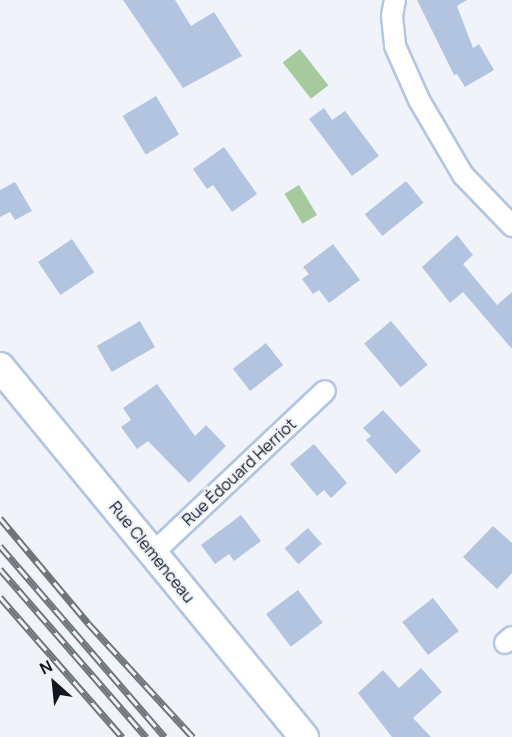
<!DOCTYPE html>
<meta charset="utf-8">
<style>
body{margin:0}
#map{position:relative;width:512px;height:737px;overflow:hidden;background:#f0f4fa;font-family:Manrope,sans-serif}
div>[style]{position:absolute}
.water>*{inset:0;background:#a6ca9e;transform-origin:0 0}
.building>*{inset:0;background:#b3c4e0;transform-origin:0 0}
.roads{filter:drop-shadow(2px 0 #b4c5e1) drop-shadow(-2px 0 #b4c5e1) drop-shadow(0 2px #b4c5e1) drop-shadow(0 -2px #b4c5e1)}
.street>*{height:20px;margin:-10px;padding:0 10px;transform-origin:10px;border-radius:10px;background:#fff}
.secondary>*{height:28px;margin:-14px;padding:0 14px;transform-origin:14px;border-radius:14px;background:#fff}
.rail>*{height:7px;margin-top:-3.5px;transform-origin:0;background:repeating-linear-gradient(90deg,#f0f4fa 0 14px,#6f757d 0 28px);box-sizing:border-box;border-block:2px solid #6f757d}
span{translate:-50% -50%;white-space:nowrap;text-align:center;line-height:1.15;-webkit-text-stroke:4.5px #f0f4fa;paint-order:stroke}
.street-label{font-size:16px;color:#101620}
.north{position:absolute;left:24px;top:653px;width:60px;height:60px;-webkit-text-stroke:4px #f0f4fa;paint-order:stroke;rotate:333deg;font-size:16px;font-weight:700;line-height:24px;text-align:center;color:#101620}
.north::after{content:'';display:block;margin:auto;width:21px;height:27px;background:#101620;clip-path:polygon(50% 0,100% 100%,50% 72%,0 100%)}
</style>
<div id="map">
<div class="water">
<div style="left:300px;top:49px;width:46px;height:22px;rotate:52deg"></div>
<div style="left:299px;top:185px;width:35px;height:17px;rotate:59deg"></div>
</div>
<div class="building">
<div style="clip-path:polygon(123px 0,175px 0,191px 26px,214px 12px,242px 56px,183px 88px)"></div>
<div style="clip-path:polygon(417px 0,467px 0,457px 6px,473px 48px,479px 44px,494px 70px,465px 87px,457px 74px,454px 75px)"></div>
<div style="left:156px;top:96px;width:45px;height:39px;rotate:59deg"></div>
<div style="clip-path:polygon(324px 108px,332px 120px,345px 111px,379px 156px,352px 176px,309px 119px)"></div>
<div style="clip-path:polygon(224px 147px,257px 194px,232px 212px,213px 185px,207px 189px,193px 169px)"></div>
<div style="left:406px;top:181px;width:28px;height:53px;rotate:51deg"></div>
<div style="clip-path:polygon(15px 182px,32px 211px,15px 220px,10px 212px,0 217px,0 190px)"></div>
<div style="clip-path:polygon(457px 235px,473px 255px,463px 264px,497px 305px,512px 292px,512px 349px,463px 292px,450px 303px,422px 267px)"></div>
<div style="left:72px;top:239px;width:40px;height:41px;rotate:56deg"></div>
<div style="clip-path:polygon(333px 244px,360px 280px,329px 303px,319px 290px,313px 294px,302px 279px,309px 274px,303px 267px)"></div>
<div style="left:140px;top:321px;width:30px;height:50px;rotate:60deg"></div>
<div style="left:391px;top:321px;width:57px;height:35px;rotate:50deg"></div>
<div style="left:266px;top:343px;width:28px;height:42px;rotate:52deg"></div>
<div style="clip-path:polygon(157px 384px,195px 436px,206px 425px,226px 446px,189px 483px,148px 441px,137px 449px,121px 427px,131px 420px,123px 408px)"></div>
<div style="clip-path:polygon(383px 410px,421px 451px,396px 474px,366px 440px,371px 436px,363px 428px)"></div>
<div style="clip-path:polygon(314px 444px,347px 483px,331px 498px,324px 490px,317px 496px,290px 464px)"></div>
<div style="clip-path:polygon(241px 515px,261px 541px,234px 561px,229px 554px,215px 564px,201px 545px)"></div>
<div style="clip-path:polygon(493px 526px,512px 543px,512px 573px,497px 589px,463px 557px)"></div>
<div style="left:308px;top:528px;width:21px;height:31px;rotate:49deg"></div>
<div style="left:298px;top:590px;width:41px;height:40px;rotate:53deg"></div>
<div style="left:433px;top:598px;width:42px;height:39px;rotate:52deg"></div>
<div style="clip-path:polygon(421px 668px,442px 692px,413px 718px,431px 737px,392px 737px,358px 693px,383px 670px,399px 688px)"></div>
</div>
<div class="roads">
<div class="street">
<div style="left:395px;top:0;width:16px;rotate:101deg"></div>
<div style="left:392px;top:16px;width:30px;rotate:84deg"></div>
<div style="left:395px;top:46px;width:59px;rotate:66deg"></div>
<div style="left:419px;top:100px;width:87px;rotate:59.6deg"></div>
<div style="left:463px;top:175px;width:71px;rotate:46.1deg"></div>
<div style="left:153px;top:553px;width:236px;rotate:-43.3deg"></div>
<div style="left:505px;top:643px;width:9px;rotate:-41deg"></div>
</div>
<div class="secondary">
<div style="left:0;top:367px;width:479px;rotate:50.6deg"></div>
</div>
</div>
<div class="rail">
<div style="left:0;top:518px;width:137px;rotate:50deg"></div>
<div style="left:88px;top:623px;width:155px;rotate:47.4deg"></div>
<div style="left:0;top:546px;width:252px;rotate:49.2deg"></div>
<div style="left:0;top:569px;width:223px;rotate:49deg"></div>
<div style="left:0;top:597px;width:186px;rotate:48.9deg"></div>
</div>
<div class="street-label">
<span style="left:239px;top:472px;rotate:-43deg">Rue Édouard Herriot</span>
<span style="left:152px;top:552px;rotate:51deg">Rue Clemenceau</span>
</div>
<div class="north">N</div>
</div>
